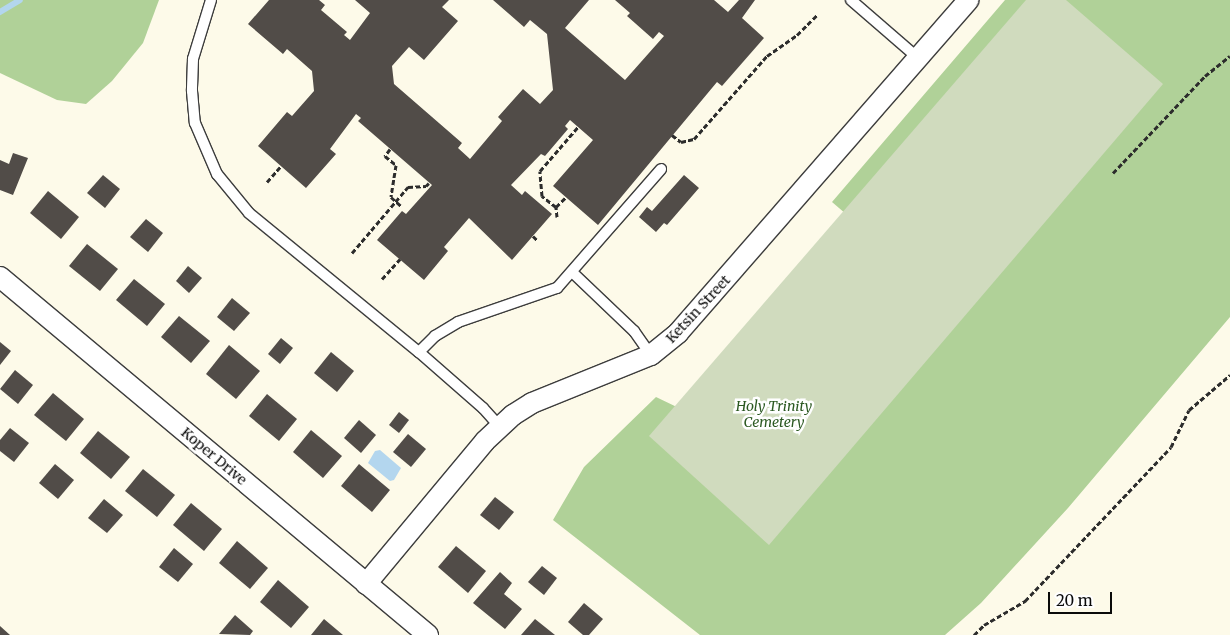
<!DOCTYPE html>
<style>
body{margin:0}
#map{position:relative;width:1230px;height:635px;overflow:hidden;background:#fdfae9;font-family:Merriweather,serif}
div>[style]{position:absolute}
.forest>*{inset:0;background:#b0d198}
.cemetery>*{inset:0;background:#d0dbbe}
.water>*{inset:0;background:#b3d6ee}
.stream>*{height:6px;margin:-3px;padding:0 3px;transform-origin:3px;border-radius:3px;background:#b3d6ee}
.building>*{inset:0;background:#514c48}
.path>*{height:3px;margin-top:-1.5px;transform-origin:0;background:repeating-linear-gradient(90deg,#2c2c2c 0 5px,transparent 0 7.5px)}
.roads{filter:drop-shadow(1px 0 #3d3d3d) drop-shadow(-1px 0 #3d3d3d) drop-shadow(0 1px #3d3d3d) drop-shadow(0 -1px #3d3d3d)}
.lane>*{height:10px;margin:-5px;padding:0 5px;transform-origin:5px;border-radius:5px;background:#fff}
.street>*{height:20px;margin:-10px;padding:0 10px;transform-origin:10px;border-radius:10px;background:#fff}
span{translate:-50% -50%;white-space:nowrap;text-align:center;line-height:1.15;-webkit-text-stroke:5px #fff;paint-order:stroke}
.street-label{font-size:14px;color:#0a0a0a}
.park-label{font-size:14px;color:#2c5922;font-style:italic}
.scale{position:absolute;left:1048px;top:592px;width:64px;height:22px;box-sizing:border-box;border:2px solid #0a0a0a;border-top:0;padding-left:6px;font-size:15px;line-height:18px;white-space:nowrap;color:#0a0a0a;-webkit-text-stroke:4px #fff;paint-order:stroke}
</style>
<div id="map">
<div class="forest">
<div style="clip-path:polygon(0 0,159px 0,143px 43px,112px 81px,86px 104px,57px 100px,0 73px)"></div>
<div style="clip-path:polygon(1005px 0,1230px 0,1230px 317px,1068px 508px,981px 603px,945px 635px,700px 635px,553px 520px,584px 467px,656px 397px,733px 434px,930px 286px,832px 202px)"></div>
</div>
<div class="cemetery">
<div style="clip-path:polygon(1026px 0,1066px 0,1163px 84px,769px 545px,649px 436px)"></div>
</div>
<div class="water">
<div style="clip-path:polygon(380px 450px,401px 468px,394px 480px,390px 481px,368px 463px,375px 451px)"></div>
</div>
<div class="stream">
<div style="left:0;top:12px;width:23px;rotate:-31deg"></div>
</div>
<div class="building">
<div style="clip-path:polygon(269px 0,319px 0,325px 5px,321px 10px,347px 32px,344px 35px,350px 40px,370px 13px,355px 0,449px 0,442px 7px,458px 21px,424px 60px,409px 47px,392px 66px,394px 84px,462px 143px,458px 148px,470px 159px,502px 121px,498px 117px,523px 89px,540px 104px,553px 90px,547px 34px,530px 20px,524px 27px,493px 0,589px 0,565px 28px,625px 80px,664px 36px,659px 32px,653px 39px,627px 16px,630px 13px,615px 0,714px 0,728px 12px,739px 0,755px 0,742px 18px,764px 38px,722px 86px,717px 82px,598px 225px,553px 186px,593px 140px,570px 120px,565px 126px,568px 129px,545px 156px,541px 154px,511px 185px,522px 195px,525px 191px,552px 214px,512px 260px,469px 218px,444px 247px,448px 251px,424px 280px,377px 240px,402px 211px,406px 214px,432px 185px,358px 121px,361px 118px,356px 114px,330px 149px,336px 154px,306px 188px,258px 146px,287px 112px,292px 116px,314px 91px,312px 71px,287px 49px,283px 54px,248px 24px)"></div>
<div style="clip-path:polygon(13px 153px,28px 158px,13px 195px,0 190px,0 160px,9px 164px)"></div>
<div style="clip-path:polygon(103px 175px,120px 189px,105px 208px,87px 193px)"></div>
<div style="clip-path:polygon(684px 175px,699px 188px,667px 225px,664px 223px,656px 232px,639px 217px,647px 207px,652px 211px)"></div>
<div style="clip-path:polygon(48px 191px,79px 217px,61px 239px,30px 213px)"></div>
<div style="clip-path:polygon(146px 219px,163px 233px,148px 252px,130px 237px)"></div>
<div style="clip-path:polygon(87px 244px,118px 269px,100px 291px,69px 266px)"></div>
<div style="clip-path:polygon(188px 266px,202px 278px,189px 293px,176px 281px)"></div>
<div style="clip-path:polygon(134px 279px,165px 304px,147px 326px,116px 300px)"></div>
<div style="clip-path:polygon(232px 298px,250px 313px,234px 331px,217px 317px)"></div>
<div style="clip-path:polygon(179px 316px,210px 341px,191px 363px,161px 337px)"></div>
<div style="clip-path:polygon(281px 338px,293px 348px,280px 364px,268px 354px)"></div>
<div style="clip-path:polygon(0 342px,11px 351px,0 365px)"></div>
<div style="clip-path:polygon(229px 345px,260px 371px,236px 399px,206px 374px)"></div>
<div style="clip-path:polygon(331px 352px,354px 371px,337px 392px,314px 373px)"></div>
<div style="clip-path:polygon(15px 370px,33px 385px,18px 404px,0 389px)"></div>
<div style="clip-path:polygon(53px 393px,84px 419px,66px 441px,34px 415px)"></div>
<div style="clip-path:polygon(267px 394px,297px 419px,279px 441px,249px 416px)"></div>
<div style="clip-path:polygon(399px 412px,409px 420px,399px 433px,389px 425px)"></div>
<div style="clip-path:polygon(359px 420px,376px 435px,361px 453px,344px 438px)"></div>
<div style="clip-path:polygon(10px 428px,29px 443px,14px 462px,0 451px,0 440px)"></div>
<div style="clip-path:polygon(311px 430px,342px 456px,323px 478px,293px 452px)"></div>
<div style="clip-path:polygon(98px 431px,130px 457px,111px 479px,80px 453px)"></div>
<div style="clip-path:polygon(408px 434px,426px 449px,411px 467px,393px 452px)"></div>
<div style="clip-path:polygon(55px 464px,74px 480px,58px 499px,39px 483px)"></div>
<div style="clip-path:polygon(359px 464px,390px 490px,372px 512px,341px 486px)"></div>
<div style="clip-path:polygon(143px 469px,175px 495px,157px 517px,125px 491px)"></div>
<div style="clip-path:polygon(495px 497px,514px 512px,499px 530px,480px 515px)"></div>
<div style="clip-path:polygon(104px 499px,123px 515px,107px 533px,88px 518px)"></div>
<div style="clip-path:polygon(191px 503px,222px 529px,204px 551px,173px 525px)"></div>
<div style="clip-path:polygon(237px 541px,268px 568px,250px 589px,219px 563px)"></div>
<div style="clip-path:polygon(456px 546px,486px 571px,468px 593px,438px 567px)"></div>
<div style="clip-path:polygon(174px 548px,193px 564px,178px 582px,159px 567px)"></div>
<div style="clip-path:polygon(542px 566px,557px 578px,544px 595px,528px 582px)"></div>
<div style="clip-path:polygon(500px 572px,512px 583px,504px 594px,522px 609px,505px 629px,473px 603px)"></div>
<div style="clip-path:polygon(278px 580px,309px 607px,291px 628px,260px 602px)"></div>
<div style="clip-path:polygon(584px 603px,603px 619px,589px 635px,583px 635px,568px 622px)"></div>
<div style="clip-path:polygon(235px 615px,253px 631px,250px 635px,219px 634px)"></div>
<div style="clip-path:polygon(324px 619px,343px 635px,311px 635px)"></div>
<div style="clip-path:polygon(535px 619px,555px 635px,521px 635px)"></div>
<div style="clip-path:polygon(0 626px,10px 635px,0 635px)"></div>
</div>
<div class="path">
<div style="left:672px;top:135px;width:11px;rotate:38deg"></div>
<div style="left:681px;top:142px;width:13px;rotate:-13deg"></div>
<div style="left:694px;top:139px;width:111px;rotate:-48.7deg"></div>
<div style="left:767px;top:56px;width:37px;rotate:-35deg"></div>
<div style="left:797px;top:35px;width:28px;rotate:-45deg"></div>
<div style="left:390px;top:149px;width:9px;rotate:126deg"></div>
<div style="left:385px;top:156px;width:14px;rotate:39deg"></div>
<div style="left:396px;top:165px;width:32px;rotate:99deg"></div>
<div style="left:391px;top:197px;width:13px;rotate:42deg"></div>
<div style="left:1113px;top:173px;width:134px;rotate:-46.5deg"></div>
<div style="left:1205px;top:76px;width:32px;rotate:-39deg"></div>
<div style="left:267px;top:182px;width:21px;rotate:-49deg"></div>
<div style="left:556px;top:207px;width:14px;rotate:-45deg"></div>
<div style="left:557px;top:217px;width:10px;rotate:-96deg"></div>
<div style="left:556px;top:207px;width:18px;rotate:-142deg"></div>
<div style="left:542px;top:196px;width:25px;rotate:-95deg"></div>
<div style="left:540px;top:171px;width:58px;rotate:-49.2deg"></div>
<div style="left:533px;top:236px;width:6px;rotate:45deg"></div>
<div style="left:352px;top:253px;width:87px;rotate:-49.7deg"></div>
<div style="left:408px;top:187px;width:18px;rotate:-3deg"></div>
<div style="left:426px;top:186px;width:4px;rotate:-45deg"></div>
<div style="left:382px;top:279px;width:27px;rotate:-48deg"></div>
<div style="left:974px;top:635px;width:14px;rotate:-45deg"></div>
<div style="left:984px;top:625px;width:48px;rotate:-30.3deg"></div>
<div style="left:1025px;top:601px;width:212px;rotate:-46.5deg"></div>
<div style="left:1171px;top:447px;width:41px;rotate:-64.1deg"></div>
<div style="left:1189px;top:410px;width:54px;rotate:-40.5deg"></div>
</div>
<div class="roads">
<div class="lane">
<div style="left:211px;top:0;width:62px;rotate:107deg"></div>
<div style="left:193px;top:59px;width:32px;rotate:92deg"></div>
<div style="left:192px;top:91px;width:32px;rotate:85deg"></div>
<div style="left:195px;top:123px;width:56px;rotate:66.7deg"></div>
<div style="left:217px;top:174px;width:50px;rotate:50.6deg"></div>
<div style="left:249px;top:213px;width:220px;rotate:39.3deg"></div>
<div style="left:419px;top:352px;width:85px;rotate:41.2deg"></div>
<div style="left:483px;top:408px;width:24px;rotate:48deg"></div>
<div style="left:851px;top:0;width:89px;rotate:40.9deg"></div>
<div style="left:572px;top:272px;width:86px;rotate:43.6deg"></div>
<div style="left:634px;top:331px;width:29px;rotate:55deg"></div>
<div style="left:419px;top:352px;width:23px;rotate:-45deg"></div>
<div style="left:435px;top:336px;width:27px;rotate:-31deg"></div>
<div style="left:458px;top:322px;width:105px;rotate:-19deg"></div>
<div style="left:557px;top:288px;width:158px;rotate:-48.8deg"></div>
</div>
<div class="street">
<div style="left:0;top:277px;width:558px;rotate:39.91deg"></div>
<div style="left:366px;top:584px;width:186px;rotate:-50.2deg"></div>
<div style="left:485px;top:441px;width:38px;rotate:-43deg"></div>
<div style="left:513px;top:415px;width:22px;rotate:-32deg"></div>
<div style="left:532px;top:403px;width:128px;rotate:-22deg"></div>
<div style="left:651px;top:355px;width:35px;rotate:-39deg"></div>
<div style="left:678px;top:333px;width:442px;rotate:-48.9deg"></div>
</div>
</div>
<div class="street-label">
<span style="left:698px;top:309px;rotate:-47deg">Ketsin Street</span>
<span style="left:214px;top:456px;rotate:40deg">Koper Drive</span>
</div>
<div class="park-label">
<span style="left:774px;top:414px">Holy Trinity<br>Cemetery</span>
</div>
<div class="scale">20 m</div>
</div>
